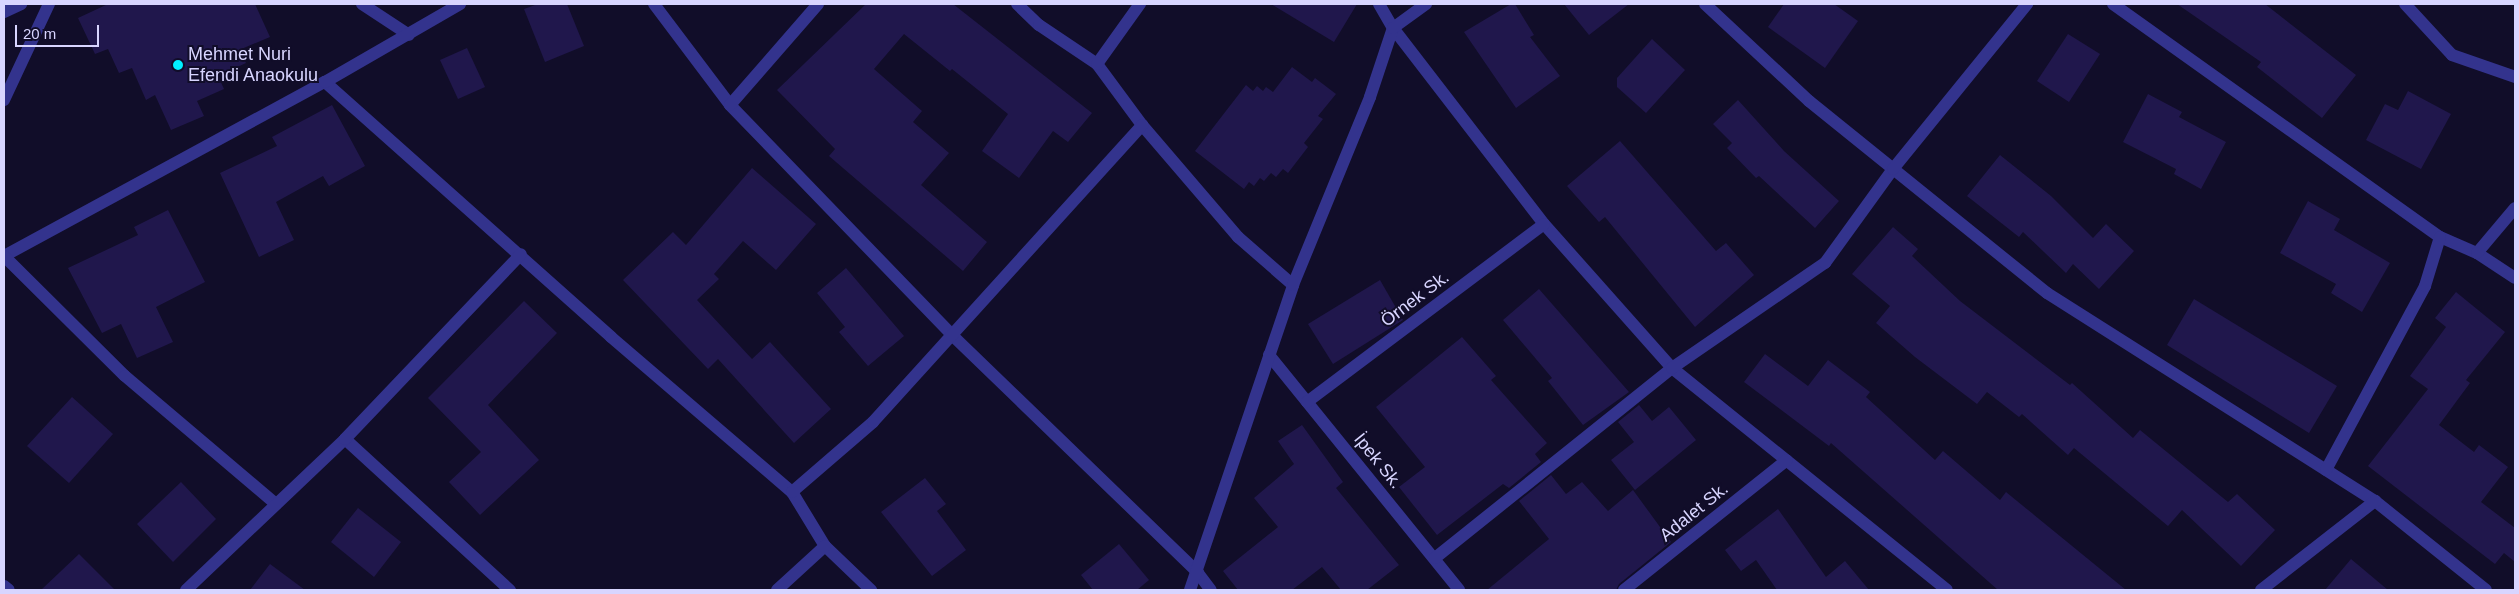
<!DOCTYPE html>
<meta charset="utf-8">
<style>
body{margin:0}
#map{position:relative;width:2519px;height:594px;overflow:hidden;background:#110d29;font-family:Helvetica,sans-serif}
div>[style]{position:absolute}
.building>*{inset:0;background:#20174c}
.minor>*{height:12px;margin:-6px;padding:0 6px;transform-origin:6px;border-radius:6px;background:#33338d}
.dots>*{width:14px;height:14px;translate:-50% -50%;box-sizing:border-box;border:2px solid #110d29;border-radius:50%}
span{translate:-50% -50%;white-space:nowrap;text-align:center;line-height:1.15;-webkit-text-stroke:4px #110d29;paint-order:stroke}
.poi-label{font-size:18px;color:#d8d5ff}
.left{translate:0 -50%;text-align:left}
.street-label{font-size:18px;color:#d8d5ff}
.frame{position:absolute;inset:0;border:5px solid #d8d5ff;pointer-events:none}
.scale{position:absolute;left:15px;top:25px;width:84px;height:22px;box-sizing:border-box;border:2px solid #d8d5ff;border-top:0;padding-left:6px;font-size:15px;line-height:18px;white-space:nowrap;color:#d8d5ff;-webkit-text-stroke:4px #110d29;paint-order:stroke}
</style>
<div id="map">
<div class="building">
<div style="clip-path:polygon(108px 4px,255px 4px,270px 37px,239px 50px,246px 63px,218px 76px,224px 89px,197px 101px,204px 116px,171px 130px,155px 95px,146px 100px,132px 68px,119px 73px,108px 49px,95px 54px,78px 18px)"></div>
<div style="clip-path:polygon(538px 4px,567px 4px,584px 46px,545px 62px,524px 9px)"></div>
<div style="clip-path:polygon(866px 4px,953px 4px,1092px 113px,1068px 142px,1053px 131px,1019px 178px,982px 151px,1008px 114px,952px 69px,950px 71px,904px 34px,874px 69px,922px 111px,913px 122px,949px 153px,921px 185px,987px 242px,963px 271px,829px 156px,835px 149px,777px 90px)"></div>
<div style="clip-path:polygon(1271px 4px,1357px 4px,1334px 42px)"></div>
<div style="clip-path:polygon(1511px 4px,1515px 4px,1534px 35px,1530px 37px,1560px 76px,1516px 108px,1464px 32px)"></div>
<div style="clip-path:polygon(1564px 4px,1629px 4px,1589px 35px)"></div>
<div style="clip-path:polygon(1784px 4px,1834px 4px,1858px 21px,1825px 68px,1768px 27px)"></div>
<div style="clip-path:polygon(2177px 4px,2265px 4px,2356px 75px,2322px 118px,2257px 67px,2261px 62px)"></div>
<div style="clip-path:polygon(2068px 34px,2100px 54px,2069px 102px,2037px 81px)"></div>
<div style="clip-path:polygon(1652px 39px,1685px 70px,1646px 113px,1617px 87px,1617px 78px)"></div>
<div style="clip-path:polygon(467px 48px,485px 87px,458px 99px,440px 60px)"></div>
<div style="clip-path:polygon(1292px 67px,1312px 82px,1315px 78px,1336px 94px,1318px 116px,1323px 119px,1304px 143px,1308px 147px,1288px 173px,1283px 169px,1276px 177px,1271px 173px,1264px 181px,1260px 178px,1254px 186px,1249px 182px,1244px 189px,1195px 151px,1246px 85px,1253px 91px,1257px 86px,1263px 91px,1266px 87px,1273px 92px)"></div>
<div style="clip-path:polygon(2408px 91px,2451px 114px,2421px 169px,2366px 140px,2385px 104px,2398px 110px)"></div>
<div style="clip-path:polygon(2148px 94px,2182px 112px,2179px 117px,2226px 142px,2201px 189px,2174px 174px,2176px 169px,2123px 142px)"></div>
<div style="clip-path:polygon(1738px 100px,1784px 151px,1839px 201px,1815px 228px,1759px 176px,1756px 178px,1727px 148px,1732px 143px,1713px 124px)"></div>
<div style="clip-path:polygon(332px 105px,365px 166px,329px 186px,323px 176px,276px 202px,294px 240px,259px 257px,220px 173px,277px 146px,272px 137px)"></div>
<div style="clip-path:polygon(1620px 141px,1716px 251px,1726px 243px,1754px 275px,1695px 327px,1605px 217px,1599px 222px,1567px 186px)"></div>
<div style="clip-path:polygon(2000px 155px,2051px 196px,2093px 238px,2106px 224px,2134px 251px,2099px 289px,2073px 264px,2066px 273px,2023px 232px,2019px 237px,1967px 196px)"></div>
<div style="clip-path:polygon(752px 168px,816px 224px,776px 270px,743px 241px,714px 274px,719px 279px,697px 300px,752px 359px,770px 342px,831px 409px,794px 443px,718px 359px,708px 369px,623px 280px,673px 232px,686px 245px)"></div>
<div style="clip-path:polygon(2308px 201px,2340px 219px,2334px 230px,2390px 263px,2362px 312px,2331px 293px,2336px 284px,2280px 253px)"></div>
<div style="clip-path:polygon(168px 210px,205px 282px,156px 307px,173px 342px,137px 358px,121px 324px,102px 333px,68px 268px,138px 235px,134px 227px)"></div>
<div style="clip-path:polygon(1893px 227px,1918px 249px,1912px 256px,1960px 301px,2070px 385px,2072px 383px,2133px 438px,2140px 430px,2228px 502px,2237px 494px,2275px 530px,2241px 566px,2182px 510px,2168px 526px,2074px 448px,2068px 455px,2022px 414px,2019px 417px,1987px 392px,1977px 404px,1915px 357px,1876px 323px,1890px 306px,1852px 274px)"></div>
<div style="clip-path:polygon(846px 268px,904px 336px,868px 366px,839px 332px,845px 327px,817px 293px)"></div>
<div style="clip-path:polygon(1380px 280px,1403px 320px,1333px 364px,1308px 324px)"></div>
<div style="clip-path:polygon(1539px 289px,1629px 392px,1583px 425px,1548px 381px,1552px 378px,1503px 320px)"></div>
<div style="clip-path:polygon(2456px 292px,2505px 332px,2466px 380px,2470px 383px,2439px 425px,2474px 452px,2479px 445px,2508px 467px,2481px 502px,2515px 528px,2515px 562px,2504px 553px,2495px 564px,2368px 466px,2428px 389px,2410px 376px,2446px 327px,2435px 318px)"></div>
<div style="clip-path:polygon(2194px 299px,2337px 386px,2309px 433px,2167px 345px)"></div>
<div style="clip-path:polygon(524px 301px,557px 333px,488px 405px,539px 460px,480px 515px,449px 482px,481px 452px,428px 398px)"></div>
<div style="clip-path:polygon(1462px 337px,1496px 376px,1491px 380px,1547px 443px,1535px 454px,1541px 462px,1509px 488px,1503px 484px,1437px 535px,1399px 487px,1425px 467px,1376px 407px)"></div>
<div style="clip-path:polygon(1765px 354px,1808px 386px,1828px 360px,1870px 392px,1866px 397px,1935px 460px,1943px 451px,2000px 500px,2006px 492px,2126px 590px,1998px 590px,1831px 443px,1829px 446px,1744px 382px)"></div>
<div style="clip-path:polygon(72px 397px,113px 434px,69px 483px,27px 446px)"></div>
<div style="clip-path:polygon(1639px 405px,1652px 421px,1669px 407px,1696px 440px,1635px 490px,1611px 460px,1634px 442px,1618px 422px)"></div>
<div style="clip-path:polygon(1302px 425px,1343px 482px,1336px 488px,1399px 565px,1367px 590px,1341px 590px,1322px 567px,1292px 590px,1238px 590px,1223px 571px,1278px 527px,1254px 498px,1294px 464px,1278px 441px)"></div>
<div style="clip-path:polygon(1551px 475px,1566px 494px,1582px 482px,1608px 511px,1633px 490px,1671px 542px,1619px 584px,1616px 590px,1487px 590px,1549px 539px,1519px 501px)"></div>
<div style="clip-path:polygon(925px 478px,946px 504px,937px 511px,966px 550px,932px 576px,881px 512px)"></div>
<div style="clip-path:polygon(181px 482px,216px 519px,173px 562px,137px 524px)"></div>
<div style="clip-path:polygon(358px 508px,401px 542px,374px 577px,331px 542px)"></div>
<div style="clip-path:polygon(1778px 509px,1826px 577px,1845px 561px,1869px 590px,1777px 590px,1756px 560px,1741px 571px,1725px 550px)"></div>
<div style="clip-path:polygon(1119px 544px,1149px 580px,1137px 590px,1093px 590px,1081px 575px)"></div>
<div style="clip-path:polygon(79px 554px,115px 590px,41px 590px)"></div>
<div style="clip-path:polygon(2351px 559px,2388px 590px,2325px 590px)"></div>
<div style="clip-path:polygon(270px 564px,305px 590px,250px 590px)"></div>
</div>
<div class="minor">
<div style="left:362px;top:4px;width:56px;rotate:33.4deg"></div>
<div style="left:654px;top:4px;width:126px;rotate:53deg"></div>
<div style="left:730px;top:105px;width:321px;rotate:46deg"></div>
<div style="left:953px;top:336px;width:341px;rotate:44deg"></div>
<div style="left:1198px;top:573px;width:21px;rotate:53deg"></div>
<div style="left:1017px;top:4px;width:30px;rotate:44deg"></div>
<div style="left:1039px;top:25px;width:70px;rotate:33.9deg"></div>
<div style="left:1097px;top:64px;width:76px;rotate:53.6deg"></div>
<div style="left:1142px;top:125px;width:148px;rotate:49.4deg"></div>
<div style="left:1238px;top:237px;width:73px;rotate:41.1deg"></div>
<div style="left:1379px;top:4px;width:28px;rotate:60deg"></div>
<div style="left:1393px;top:28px;width:247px;rotate:52.4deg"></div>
<div style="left:1544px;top:224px;width:193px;rotate:48.4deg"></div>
<div style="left:1672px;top:368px;width:353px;rotate:38.9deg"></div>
<div style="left:1705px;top:4px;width:142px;rotate:43deg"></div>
<div style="left:1809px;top:101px;width:306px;rotate:38.9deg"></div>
<div style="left:2047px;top:293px;width:388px;rotate:32.4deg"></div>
<div style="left:2375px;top:501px;width:142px;rotate:38.7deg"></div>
<div style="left:2113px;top:4px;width:402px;rotate:35.5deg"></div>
<div style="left:2440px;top:237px;width:40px;rotate:23.4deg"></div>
<div style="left:2477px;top:253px;width:45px;rotate:33.3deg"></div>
<div style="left:2405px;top:4px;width:69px;rotate:47.3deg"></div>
<div style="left:2452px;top:55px;width:67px;rotate:19.2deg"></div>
<div style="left:4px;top:12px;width:19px;rotate:-25deg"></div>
<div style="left:1097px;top:64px;width:74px;rotate:-54.4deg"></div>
<div style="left:325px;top:82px;width:383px;rotate:41.7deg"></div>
<div style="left:611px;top:337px;width:238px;rotate:40.6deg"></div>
<div style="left:792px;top:492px;width:63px;rotate:58.6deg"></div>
<div style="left:825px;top:546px;width:64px;rotate:43.7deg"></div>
<div style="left:4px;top:100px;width:106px;rotate:-64.9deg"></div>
<div style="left:730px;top:105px;width:134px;rotate:-48.9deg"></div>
<div style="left:2477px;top:253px;width:59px;rotate:-49.8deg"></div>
<div style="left:4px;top:256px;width:365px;rotate:-28.5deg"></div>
<div style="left:325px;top:82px;width:156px;rotate:-30deg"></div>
<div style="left:4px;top:256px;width:170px;rotate:44.8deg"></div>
<div style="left:125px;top:376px;width:198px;rotate:40.3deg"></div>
<div style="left:1269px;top:355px;width:302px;rotate:51deg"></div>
<div style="left:1307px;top:402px;width:296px;rotate:-36.9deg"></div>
<div style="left:345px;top:439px;width:224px;rotate:42.5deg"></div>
<div style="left:2326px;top:470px;width:209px;rotate:-61.7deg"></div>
<div style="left:2425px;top:286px;width:51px;rotate:-73deg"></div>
<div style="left:792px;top:492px;width:107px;rotate:-40.8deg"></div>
<div style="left:873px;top:422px;width:401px;rotate:-47.8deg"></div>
<div style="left:1435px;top:558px;width:304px;rotate:-38.7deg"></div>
<div style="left:1672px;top:368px;width:186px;rotate:-34.5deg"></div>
<div style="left:1825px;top:263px;width:116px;rotate:-54.1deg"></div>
<div style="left:1893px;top:169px;width:213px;rotate:-50.9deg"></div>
<div style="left:4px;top:586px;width:6px;rotate:39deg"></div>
<div style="left:186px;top:590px;width:219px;rotate:-43.5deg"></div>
<div style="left:345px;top:439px;width:255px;rotate:-46.4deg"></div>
<div style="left:777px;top:590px;width:65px;rotate:-42.5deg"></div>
<div style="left:1190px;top:590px;width:322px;rotate:-71.3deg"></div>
<div style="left:1293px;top:285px;width:203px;rotate:-67.7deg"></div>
<div style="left:1370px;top:97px;width:73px;rotate:-71.6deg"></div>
<div style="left:1393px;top:28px;width:41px;rotate:-36deg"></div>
<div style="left:1624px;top:590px;width:208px;rotate:-38.6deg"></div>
<div style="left:2261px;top:590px;width:145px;rotate:-38deg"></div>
</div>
<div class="dots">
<div style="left:178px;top:65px;background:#01efff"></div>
</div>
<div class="poi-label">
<span class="left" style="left:188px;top:65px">Mehmet Nuri<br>Efendi Anaokulu</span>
</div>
<div class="street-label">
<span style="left:1415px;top:299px;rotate:-37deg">Örnek Sk.</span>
<span style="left:1378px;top:461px;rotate:51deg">İpek Sk.</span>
<span style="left:1694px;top:512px;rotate:-39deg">Adalet Sk.</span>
</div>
<div class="frame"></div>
<div class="scale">20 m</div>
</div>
